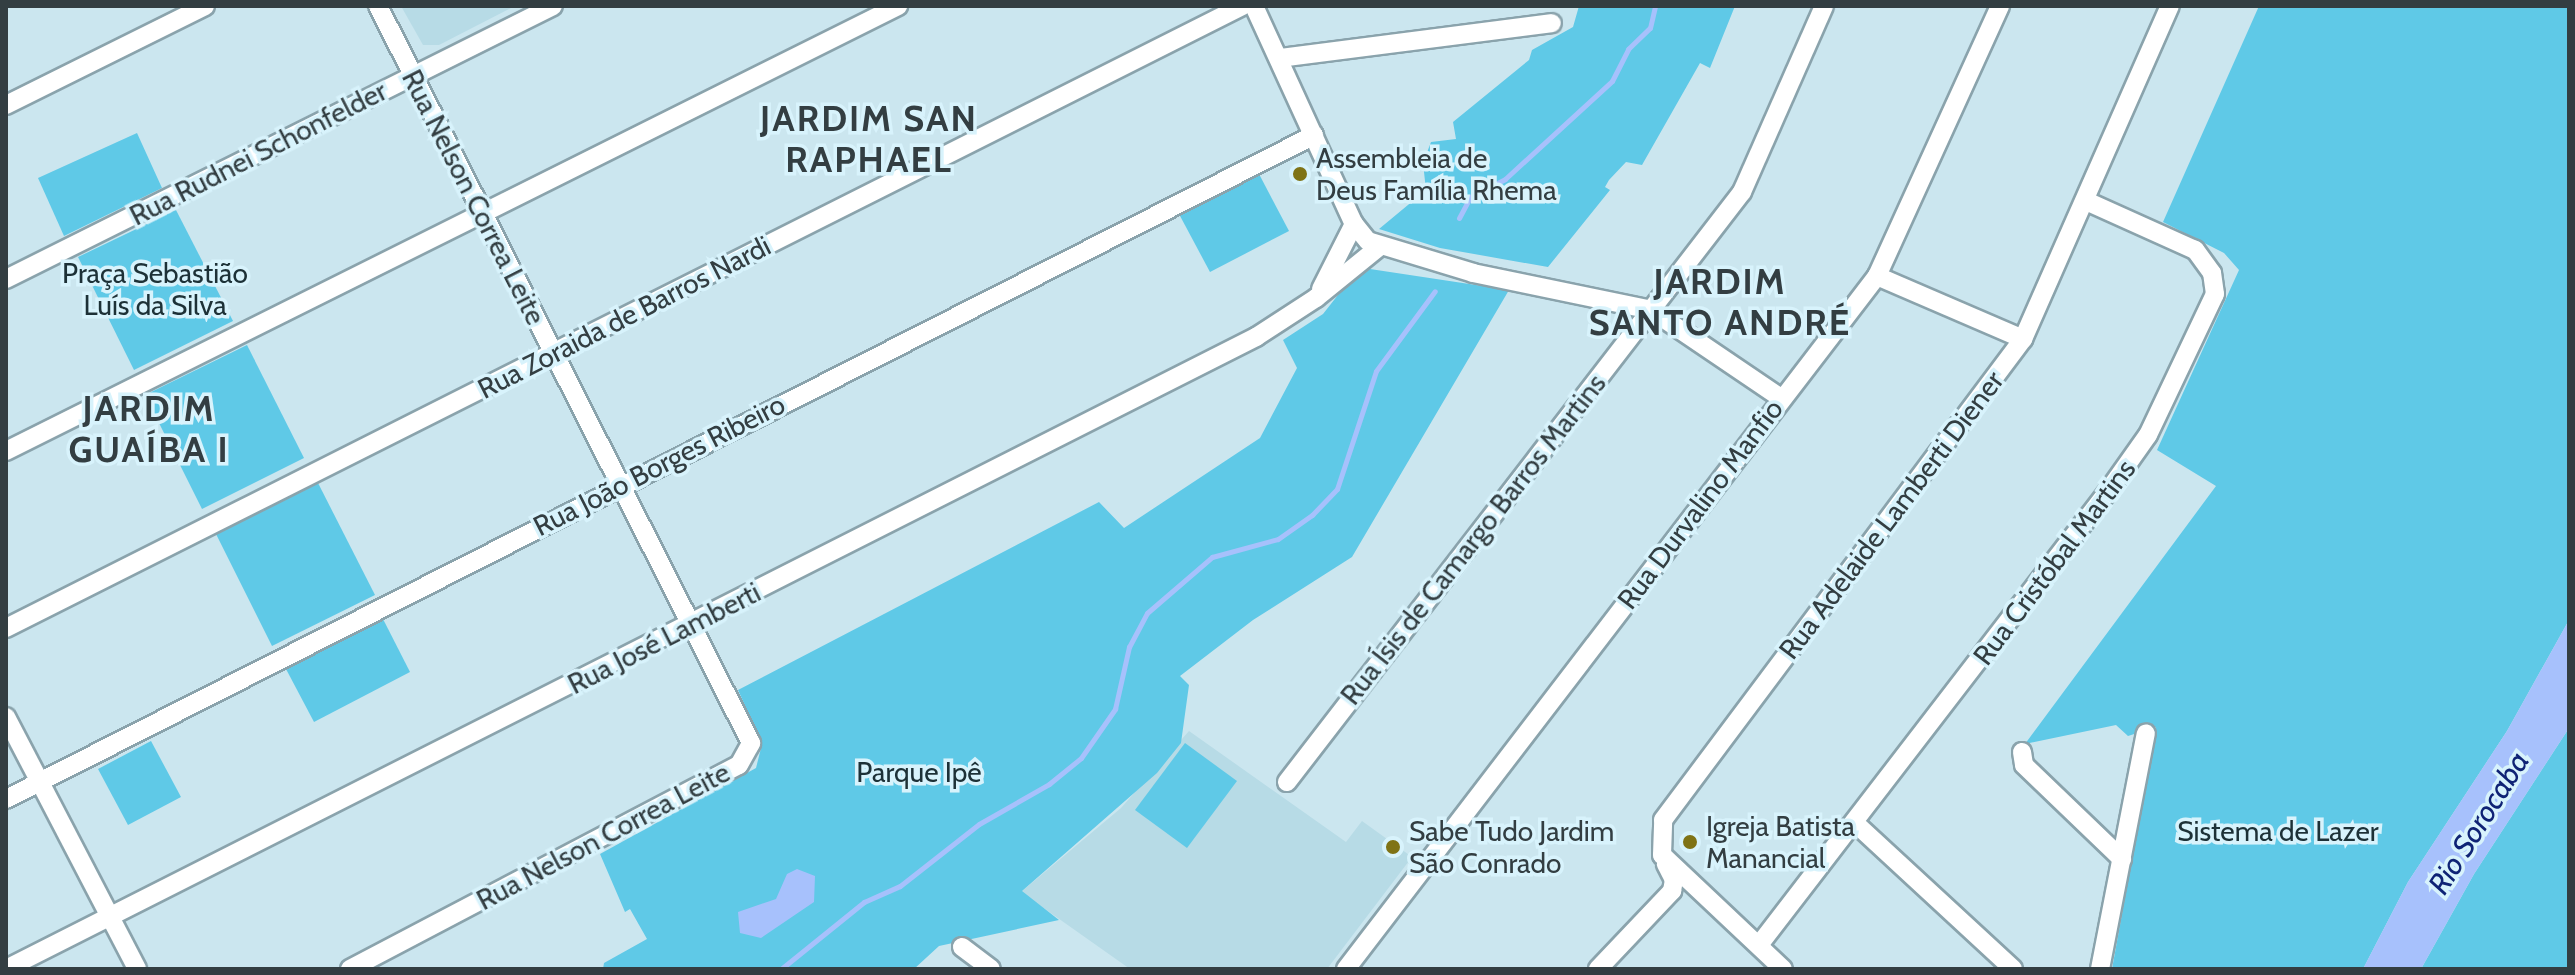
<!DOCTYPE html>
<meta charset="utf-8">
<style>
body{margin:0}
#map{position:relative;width:2575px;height:975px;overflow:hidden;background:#cbe6ef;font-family:Cabin,sans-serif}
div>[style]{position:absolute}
.built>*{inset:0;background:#b7dbe6}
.green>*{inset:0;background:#5fc9e7}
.water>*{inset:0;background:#a7c1fc}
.stream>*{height:5px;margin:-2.5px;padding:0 2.5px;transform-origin:2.5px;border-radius:2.5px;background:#a7c1fc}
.roads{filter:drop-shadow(2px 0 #8aa3ac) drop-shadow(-2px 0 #8aa3ac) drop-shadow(0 2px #8aa3ac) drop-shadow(0 -2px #8aa3ac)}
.minor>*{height:18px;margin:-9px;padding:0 9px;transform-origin:9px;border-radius:9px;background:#fff}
.dots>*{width:22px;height:22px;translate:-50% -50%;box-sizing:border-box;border:4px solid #d8f3fc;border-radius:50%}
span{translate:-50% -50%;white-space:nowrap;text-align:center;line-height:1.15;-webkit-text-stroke:7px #d8f3fc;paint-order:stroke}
.street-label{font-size:28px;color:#333e42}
.poi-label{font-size:28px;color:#333e42}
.left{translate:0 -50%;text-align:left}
.park-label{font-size:28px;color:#1d3137}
.water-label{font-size:30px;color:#0f2375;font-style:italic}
.district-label{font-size:36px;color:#333e42;font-weight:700;letter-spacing:2px}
.frame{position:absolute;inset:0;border:8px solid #333e42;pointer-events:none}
</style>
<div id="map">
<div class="built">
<div style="clip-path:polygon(401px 6px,515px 6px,439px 45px,423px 45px)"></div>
<div style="clip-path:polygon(1189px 731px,1346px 842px,1362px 821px,1412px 857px,1327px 969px,1130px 969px,1021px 892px,1121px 808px)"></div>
</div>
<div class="green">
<div style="clip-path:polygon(1579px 6px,1735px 6px,1710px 68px,1700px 63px,1642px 165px,1626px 162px,1609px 180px,1605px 187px,1610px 190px,1548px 267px,1440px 248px,1379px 229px,1426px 190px,1423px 163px,1431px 142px,1456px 139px,1453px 122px,1529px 60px,1532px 50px,1573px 27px)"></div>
<div style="clip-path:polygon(2259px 6px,2569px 6px,2569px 620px,2507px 731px,2408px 882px,2363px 969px,2112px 969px,2156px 727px,2128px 736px,2116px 725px,2025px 744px,2216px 486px,2157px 450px,2239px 270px,2224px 253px,2163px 222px)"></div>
<div style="clip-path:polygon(137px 133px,162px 188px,64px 236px,38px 178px)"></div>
<div style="clip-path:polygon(1259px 174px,1289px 231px,1210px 272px,1179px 214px)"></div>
<div style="clip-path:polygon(176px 210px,233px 321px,134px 370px,78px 257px)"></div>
<div style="clip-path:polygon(1370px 269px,1509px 290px,1352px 557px,1253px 620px,1180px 676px,1189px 685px,1181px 743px,1157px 773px,1022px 891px,1059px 920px,939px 946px,914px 969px,603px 969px,604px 963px,647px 939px,630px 909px,625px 912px,600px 854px,756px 768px,762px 744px,738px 690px,1099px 502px,1124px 528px,1260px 438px,1297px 368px,1283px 340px,1323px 314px,1349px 281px)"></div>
<div style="clip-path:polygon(247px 345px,304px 458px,202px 509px,145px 395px)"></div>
<div style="clip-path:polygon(317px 481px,375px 595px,272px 646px,215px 532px)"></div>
<div style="clip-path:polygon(383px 619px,410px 672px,314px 722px,286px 669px)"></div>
<div style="clip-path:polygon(2569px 728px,2569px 969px,2421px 969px,2474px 874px)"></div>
<div style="clip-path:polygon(151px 741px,181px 797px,128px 825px,98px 769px)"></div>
<div style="clip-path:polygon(1185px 743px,1237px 781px,1187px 848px,1135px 810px)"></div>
</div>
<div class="water">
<div style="clip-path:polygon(2569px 620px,2569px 728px,2474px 874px,2421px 969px,2363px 969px,2408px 882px,2507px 731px)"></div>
<div style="clip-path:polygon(797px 869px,815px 876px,814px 902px,761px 938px,740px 933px,738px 912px,776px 899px,787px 874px)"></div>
</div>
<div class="stream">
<div style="left:1459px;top:218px;width:24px;rotate:-62deg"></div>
<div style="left:1470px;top:197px;width:39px;rotate:-27deg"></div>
<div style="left:1505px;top:179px;width:145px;rotate:-42.5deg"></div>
<div style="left:1612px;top:81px;width:36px;rotate:-63deg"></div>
<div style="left:1628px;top:49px;width:30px;rotate:-44deg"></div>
<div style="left:1650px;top:28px;width:23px;rotate:-77deg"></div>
<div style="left:781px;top:969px;width:107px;rotate:-38.9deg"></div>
<div style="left:864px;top:902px;width:39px;rotate:-24deg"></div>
<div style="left:900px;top:886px;width:100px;rotate:-38.1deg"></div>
<div style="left:979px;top:824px;width:81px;rotate:-29.7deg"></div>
<div style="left:1049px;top:784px;width:41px;rotate:-39.1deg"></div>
<div style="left:1081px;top:758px;width:60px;rotate:-55.2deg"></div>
<div style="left:1115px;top:709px;width:64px;rotate:-77.3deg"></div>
<div style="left:1129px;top:647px;width:38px;rotate:-62deg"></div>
<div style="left:1147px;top:613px;width:86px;rotate:-40.7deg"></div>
<div style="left:1212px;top:557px;width:68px;rotate:-15.3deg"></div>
<div style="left:1278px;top:539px;width:42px;rotate:-35.2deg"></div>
<div style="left:1312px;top:515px;width:36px;rotate:-46deg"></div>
<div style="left:1337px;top:489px;width:124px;rotate:-71.7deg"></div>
<div style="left:1376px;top:371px;width:99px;rotate:-53.6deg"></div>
</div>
<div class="roads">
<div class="minor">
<div style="left:1254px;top:6px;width:240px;rotate:65.4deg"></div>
<div style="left:1354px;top:224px;width:22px;rotate:51deg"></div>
<div style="left:1368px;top:241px;width:110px;rotate:16.9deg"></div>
<div style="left:1473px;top:273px;width:182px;rotate:11.7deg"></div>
<div style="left:1651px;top:310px;width:157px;rotate:34.1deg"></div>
<div style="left:1280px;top:58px;width:274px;rotate:-7.3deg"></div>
<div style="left:6px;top:105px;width:222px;rotate:-26.4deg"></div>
<div style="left:1877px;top:276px;width:159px;rotate:23.3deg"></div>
<div style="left:6px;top:279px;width:611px;rotate:-26.52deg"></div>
<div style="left:1321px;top:289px;width:73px;rotate:-63.1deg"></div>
<div style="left:6px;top:451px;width:997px;rotate:-26.51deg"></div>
<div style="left:6px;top:628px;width:1384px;rotate:-26.71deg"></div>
<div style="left:6px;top:717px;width:284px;rotate:62.5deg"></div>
<div style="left:2022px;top:752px;width:13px;rotate:81deg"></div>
<div style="left:2024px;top:765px;width:136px;rotate:43.8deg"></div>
<div style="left:1287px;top:782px;width:745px;rotate:-52.36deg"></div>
<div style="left:1742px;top:192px;width:203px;rotate:-66.2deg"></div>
<div style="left:6px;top:799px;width:1467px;rotate:-26.91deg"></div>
<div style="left:1855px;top:823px;width:215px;rotate:42.7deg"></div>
<div style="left:1759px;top:945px;width:574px;rotate:-52.43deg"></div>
<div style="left:2109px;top:490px;width:67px;rotate:-54.7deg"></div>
<div style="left:2148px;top:435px;width:156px;rotate:-64.6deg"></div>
<div style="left:2215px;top:294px;width:21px;rotate:-98deg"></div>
<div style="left:2212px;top:273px;width:29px;rotate:-126deg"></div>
<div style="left:2195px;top:250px;width:120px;rotate:-155.8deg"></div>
<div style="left:962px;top:947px;width:36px;rotate:37deg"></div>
<div style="left:6px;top:969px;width:1401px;rotate:-26.82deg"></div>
<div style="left:1256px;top:337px;width:72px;rotate:-33deg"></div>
<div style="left:1316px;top:298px;width:81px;rotate:-39deg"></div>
<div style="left:350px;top:969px;width:439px;rotate:-27.7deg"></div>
<div style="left:739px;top:765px;width:25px;rotate:-61deg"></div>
<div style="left:751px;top:743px;width:826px;rotate:-116.84deg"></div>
<div style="left:1346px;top:969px;width:873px;rotate:-52.54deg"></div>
<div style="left:1877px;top:276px;width:297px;rotate:-65.5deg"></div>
<div style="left:1598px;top:969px;width:108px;rotate:-46.5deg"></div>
<div style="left:1672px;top:891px;width:11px;rotate:-80deg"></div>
<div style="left:1674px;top:880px;width:18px;rotate:-117deg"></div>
<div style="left:1783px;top:969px;width:166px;rotate:-136.7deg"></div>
<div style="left:1662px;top:855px;width:35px;rotate:-88deg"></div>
<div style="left:1663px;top:820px;width:601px;rotate:-53.19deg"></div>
<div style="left:2023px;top:339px;width:364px;rotate:-66.2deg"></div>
<div style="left:2100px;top:969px;width:240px;rotate:-79deg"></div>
</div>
</div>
<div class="dots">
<div style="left:1300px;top:174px;background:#7f7316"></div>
<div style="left:1690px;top:842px;background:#7f7316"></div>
<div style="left:1393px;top:847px;background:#7f7316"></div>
</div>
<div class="street-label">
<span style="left:258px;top:153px;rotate:-27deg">Rua Rudnei Schonfelder</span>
<span style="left:474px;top:197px;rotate:63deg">Rua Nelson Correa Leite</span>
<span style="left:624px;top:317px;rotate:-27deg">Rua Zoraida de Barros Nardi</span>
<span style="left:659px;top:465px;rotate:-27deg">Rua João Borges Ribeiro</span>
<span style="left:1700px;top:504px;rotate:-53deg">Rua Durvalino Manfio</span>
<span style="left:1891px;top:515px;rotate:-53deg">Rua Adelaide Lamberti Diener</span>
<span style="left:1473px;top:539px;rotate:-52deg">Rua Ísis de Camargo Barros Martins</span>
<span style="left:2054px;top:562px;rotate:-53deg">Rua Cristóbal Martins</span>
<span style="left:664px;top:638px;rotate:-27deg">Rua José Lamberti</span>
<span style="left:603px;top:836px;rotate:-28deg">Rua Nelson Correa Leite</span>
</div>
<div class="poi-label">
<span class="left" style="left:1316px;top:174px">Assembleia de<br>Deus Família Rhema</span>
<span class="left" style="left:1706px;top:842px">Igreja Batista<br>Manancial</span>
<span class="left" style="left:1409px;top:847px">Sabe Tudo Jardim<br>São Conrado</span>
</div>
<div class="park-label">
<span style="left:155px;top:289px">Praça Sebastião<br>Luís da Silva</span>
<span style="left:919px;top:772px">Parque Ipê</span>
<span style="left:2278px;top:831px">Sistema de Lazer</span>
</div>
<div class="water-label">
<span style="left:2479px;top:823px;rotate:-58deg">Rio Sorocaba</span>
</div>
<div class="district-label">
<span style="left:869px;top:139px">JARDIM SAN<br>RAPHAEL</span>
<span style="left:1720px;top:302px">JARDIM<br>SANTO ANDRÉ</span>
<span style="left:149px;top:429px">JARDIM<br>GUAÍBA I</span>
</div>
<div class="frame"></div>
</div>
